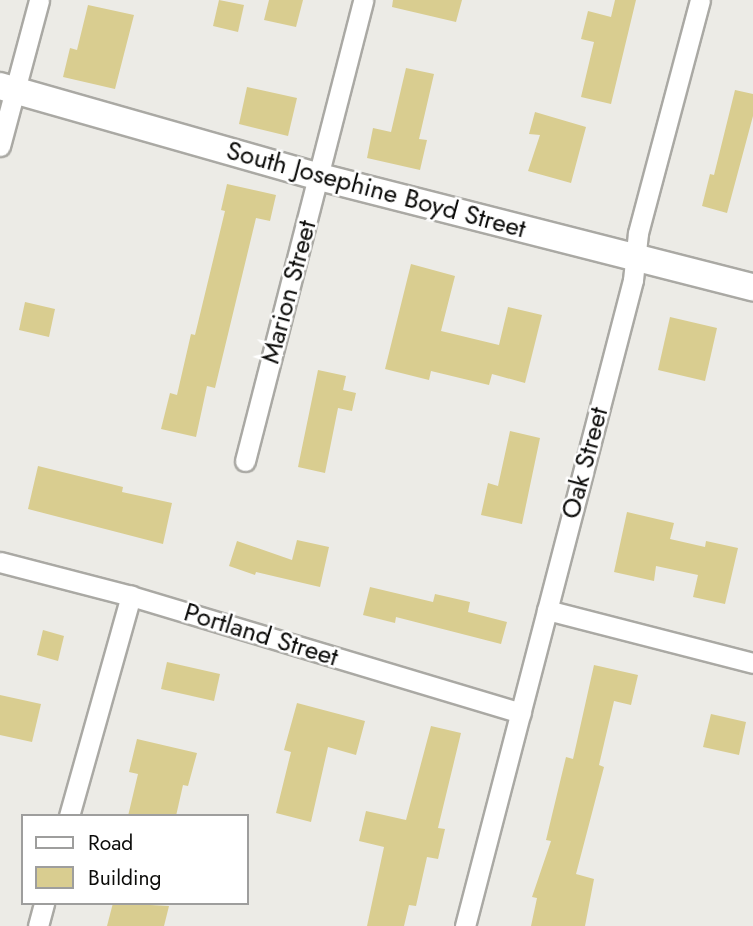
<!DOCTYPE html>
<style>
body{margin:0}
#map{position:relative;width:753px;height:926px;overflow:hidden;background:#ecebe6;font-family:Jost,sans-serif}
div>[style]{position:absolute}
.building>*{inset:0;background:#d9cd90}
.roads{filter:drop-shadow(2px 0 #aaa9a4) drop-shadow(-2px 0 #aaa9a4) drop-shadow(0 2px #aaa9a4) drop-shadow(0 -2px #aaa9a4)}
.minor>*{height:19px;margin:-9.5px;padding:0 9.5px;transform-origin:9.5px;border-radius:9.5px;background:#fff}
.secondary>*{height:26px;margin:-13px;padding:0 13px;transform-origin:13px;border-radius:13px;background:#fff}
span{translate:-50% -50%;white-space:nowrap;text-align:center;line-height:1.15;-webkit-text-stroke:5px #fff;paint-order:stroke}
.street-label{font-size:26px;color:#0c0c0a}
.legend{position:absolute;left:21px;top:814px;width:228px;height:91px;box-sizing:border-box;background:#fff;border:2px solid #9e9e9d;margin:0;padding:9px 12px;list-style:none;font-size:21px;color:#0c0c0a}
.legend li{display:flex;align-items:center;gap:14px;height:35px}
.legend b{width:35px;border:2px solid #9e9e9d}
</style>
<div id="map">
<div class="building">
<div style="clip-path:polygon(219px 0,244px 5px,238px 32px,213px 26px)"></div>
<div style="clip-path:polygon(269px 0,303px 0,296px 27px,264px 20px)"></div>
<div style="clip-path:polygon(393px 0,462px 0,456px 22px,392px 7px)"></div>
<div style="clip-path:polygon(615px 0,636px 0,611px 104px,581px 97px,594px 42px,581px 39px,588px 11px,611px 17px)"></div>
<div style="clip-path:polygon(88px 5px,134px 15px,115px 89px,63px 77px,70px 48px,77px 50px)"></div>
<div style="clip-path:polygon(406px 68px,434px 74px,419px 139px,427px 140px,420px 170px,367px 158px,373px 128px,391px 132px)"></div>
<div style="clip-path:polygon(247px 87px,297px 98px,288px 136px,239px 124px)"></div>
<div style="clip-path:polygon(735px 90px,753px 94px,753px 116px,727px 213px,702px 206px,710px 174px,714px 175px)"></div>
<div style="clip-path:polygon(535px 112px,586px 127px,571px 183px,528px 171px,540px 135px,529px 134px)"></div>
<div style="clip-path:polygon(227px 184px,276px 195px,270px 221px,256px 218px,215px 388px,207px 386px,196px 437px,161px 429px,170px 393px,177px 395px,191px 334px,195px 335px,225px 211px,221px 210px)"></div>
<div style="clip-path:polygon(411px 264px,455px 276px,441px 331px,499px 345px,508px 307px,542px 315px,525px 383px,492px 374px,489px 385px,431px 371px,429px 380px,385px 369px)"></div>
<div style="clip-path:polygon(25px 302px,55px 309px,49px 337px,19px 330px)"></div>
<div style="clip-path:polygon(670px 317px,717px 328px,705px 381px,658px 370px)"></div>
<div style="clip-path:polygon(318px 370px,346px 376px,343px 390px,356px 393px,352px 411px,338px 408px,325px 473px,298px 467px)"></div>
<div style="clip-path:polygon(510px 431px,540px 438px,522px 524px,481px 515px,488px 483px,498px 486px)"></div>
<div style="clip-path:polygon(38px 466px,123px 487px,122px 492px,172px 503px,163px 544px,28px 509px)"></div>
<div style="clip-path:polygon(627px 512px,674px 523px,670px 539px,705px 547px,706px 541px,738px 548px,725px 604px,693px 597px,698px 575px,656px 566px,654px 581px,614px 572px)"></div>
<div style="clip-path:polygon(297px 540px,329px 547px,320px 587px,256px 572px,255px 575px,229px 566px,237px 541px,292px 560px)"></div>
<div style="clip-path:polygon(370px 587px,433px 602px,435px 594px,470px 602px,468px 612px,507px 622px,501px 644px,396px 617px,395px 623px,363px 615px)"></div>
<div style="clip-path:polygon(43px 630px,64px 636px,58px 661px,37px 655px)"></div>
<div style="clip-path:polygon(167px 662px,220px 674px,214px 701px,161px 689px)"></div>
<div style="clip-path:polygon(594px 665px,638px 675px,631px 705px,614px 701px,599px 765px,604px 767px,576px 874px,594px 879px,585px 926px,531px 926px,537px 898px,532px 897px,551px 841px,546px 840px,566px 757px,573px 759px)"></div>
<div style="clip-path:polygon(0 695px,41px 704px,32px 742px,0 735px)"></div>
<div style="clip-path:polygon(297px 703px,365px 721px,356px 755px,328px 747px,311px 822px,276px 813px,291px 752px,284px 750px)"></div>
<div style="clip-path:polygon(711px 714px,746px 722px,739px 755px,703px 747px)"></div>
<div style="clip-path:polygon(431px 726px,461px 733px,438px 828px,445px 829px,438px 859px,427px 857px,416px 906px,409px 905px,404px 926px,367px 926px,384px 847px,359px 841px,366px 811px,406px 820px)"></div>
<div style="clip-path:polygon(137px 739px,197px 753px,188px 786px,183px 785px,176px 816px,128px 816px,138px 774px,129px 772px)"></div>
<div style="clip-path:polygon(113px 903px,169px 906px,164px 926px,107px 926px)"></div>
</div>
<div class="roads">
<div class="minor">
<div style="left:0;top:146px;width:151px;rotate:-75deg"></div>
<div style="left:245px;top:461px;width:476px;rotate:-75.6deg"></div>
<div style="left:0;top:562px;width:135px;rotate:14.5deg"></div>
<div style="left:131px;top:596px;width:407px;rotate:16.7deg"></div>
<div style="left:547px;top:610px;width:213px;rotate:14.4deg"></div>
<div style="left:69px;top:816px;width:229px;rotate:-74.3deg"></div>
<div style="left:38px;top:926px;width:24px;rotate:-75deg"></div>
<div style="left:465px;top:926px;width:667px;rotate:-75.42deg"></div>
<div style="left:633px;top:280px;width:47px;rotate:-83.9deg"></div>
<div style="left:638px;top:233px;width:241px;rotate:-75.1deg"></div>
</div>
<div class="secondary">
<div style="left:0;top:86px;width:333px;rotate:15.9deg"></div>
<div style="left:320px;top:177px;width:447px;rotate:14.3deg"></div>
</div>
</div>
<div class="street-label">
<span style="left:376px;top:190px;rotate:15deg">South Josephine Boyd Street</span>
<span style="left:289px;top:292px;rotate:-75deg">Marion Street</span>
<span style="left:585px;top:463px;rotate:-75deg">Oak Street</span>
<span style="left:261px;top:635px;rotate:17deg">Portland Street</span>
</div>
<ul class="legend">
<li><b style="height:9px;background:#fff"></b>Road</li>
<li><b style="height:19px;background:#d9cd90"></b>Building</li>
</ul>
</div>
